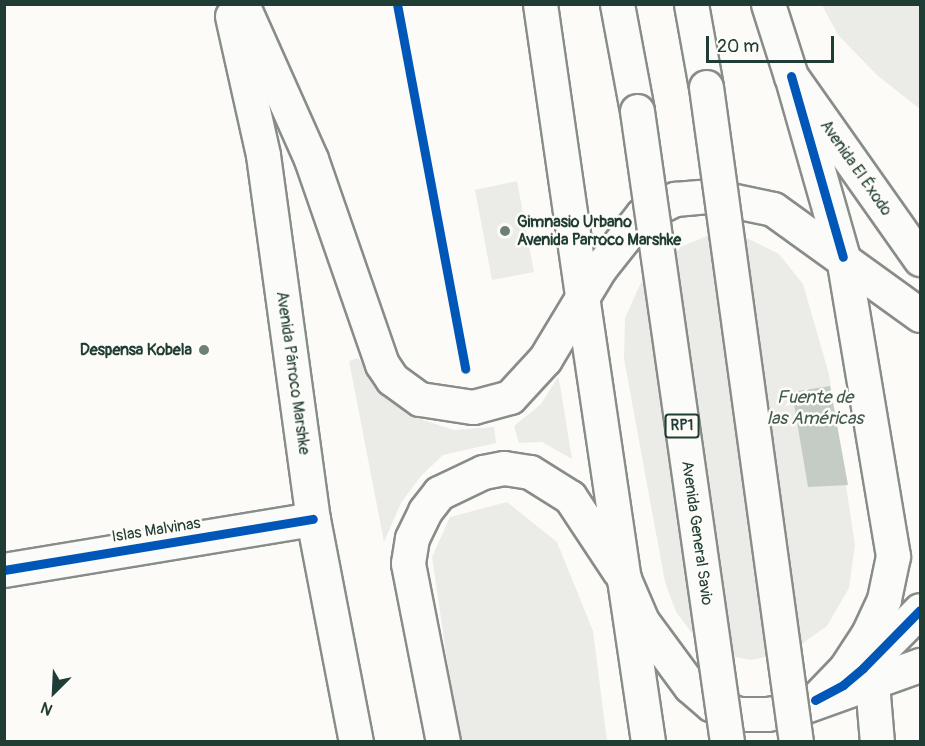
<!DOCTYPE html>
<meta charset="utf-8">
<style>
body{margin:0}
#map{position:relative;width:925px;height:746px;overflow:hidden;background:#fcfbf8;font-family:Pangolin,sans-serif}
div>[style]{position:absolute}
.green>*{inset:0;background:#ebece8}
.water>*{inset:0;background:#c5ccc6}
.roads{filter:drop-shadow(2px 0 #888d8a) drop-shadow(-2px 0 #888d8a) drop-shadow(0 2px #888d8a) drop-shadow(0 -2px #888d8a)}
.minor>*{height:33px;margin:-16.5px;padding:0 16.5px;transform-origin:16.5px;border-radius:16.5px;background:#fbfbf9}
.tertiary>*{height:33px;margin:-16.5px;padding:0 16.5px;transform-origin:16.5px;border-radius:16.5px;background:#fbfbf9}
.secondary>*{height:33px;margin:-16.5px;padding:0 16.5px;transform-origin:16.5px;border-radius:16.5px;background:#fbfbf9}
.motorway>*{height:33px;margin:-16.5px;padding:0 16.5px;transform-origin:16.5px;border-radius:16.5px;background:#fbfbf9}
.bridges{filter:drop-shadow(2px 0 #888d8a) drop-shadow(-2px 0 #888d8a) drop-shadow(0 2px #888d8a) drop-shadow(0 -2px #888d8a)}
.motorway-bridge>*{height:33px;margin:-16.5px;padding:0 16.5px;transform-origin:16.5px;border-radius:16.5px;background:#fbfbf9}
.cycleway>*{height:9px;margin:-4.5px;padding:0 4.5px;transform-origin:4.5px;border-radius:4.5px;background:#0057b8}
.dots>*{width:16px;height:16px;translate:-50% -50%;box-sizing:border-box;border:3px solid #fdfcf7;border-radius:50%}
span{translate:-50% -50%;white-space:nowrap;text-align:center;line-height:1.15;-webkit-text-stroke:5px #fdfcf7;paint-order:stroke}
.shield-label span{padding:2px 4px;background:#fdfcf7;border:2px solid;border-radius:4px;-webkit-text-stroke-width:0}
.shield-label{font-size:15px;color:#1f3d34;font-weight:700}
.street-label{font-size:16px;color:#1f3d34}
.poi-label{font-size:16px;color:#1f3d34;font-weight:700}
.left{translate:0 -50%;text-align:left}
.right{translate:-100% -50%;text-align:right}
.water-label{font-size:18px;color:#435c53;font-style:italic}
.frame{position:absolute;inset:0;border:6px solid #1f3d34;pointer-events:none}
.north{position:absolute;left:24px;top:662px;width:60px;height:60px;-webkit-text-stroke:4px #fdfcf7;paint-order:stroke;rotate:204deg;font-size:16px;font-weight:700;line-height:24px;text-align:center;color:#1f3d34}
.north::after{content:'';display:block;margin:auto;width:21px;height:27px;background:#1f3d34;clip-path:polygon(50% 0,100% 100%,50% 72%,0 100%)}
.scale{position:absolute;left:706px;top:36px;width:128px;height:27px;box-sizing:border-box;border:3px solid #1f3d34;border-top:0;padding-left:8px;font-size:18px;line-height:21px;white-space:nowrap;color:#1f3d34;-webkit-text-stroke:4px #fdfcf7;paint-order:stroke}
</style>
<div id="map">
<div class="green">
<div style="clip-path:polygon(822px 5px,920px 5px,920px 109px,878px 76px,838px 35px)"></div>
<div style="clip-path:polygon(517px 181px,534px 272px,492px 280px,475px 190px)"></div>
<div style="clip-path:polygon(707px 236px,745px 237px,779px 254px,803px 284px,829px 374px,855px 545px,849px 588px,827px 626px,792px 651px,751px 660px,721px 654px,695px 637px,676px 612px,665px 582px,624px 359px,625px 318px,642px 280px,670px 251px)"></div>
<div style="clip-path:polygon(358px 358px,383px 393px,408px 415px,454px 430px,494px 427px,496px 443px,443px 455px,421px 476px,401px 503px,384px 542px,349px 361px)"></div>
<div style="clip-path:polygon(558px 377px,560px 385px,572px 459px,542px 442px,519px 443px,514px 426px,541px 404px)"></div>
<div style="clip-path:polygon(507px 502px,557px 542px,593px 631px,607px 741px,459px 741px,432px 557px,450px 517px)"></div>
</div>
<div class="water">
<div style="clip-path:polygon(830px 386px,848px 485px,808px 487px,792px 392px)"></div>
</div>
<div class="roads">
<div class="minor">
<div style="left:4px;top:570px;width:313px;rotate:-9.4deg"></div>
<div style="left:835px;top:689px;width:35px;rotate:-37deg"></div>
<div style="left:863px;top:668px;width:81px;rotate:-45.5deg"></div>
</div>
<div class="tertiary">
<div style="left:793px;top:82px;width:182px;rotate:74.1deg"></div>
</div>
<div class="secondary">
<div style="left:242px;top:4px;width:170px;rotate:66deg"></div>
<div style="left:311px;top:159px;width:217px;rotate:70.9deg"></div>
<div style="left:382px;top:364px;width:18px;rotate:56deg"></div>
<div style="left:392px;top:379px;width:34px;rotate:36deg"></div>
<div style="left:420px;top:399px;width:54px;rotate:8.6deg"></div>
<div style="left:473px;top:407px;width:38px;rotate:-15deg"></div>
<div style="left:510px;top:397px;width:52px;rotate:-47.4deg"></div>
<div style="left:545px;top:359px;width:106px;rotate:-58.9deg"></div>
<div style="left:600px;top:268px;width:68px;rotate:-51.6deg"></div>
<div style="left:642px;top:215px;width:37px;rotate:-26deg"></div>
<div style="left:675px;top:199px;width:36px;rotate:-5deg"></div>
<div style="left:711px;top:196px;width:63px;rotate:11.8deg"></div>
<div style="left:773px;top:209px;width:181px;rotate:35.8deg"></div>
<div style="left:232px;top:16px;width:142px;rotate:77.4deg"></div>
<div style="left:263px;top:155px;width:367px;rotate:82.2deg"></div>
<div style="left:313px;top:519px;width:227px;rotate:79.1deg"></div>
<div style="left:791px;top:76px;width:224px;rotate:54.8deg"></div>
<div style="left:582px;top:296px;width:286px;rotate:81.6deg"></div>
<div style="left:624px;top:579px;width:46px;rotate:66.8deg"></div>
<div style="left:642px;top:621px;width:81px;rotate:53.6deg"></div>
<div style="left:690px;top:686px;width:28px;rotate:41deg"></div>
<div style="left:711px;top:704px;width:30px;rotate:20deg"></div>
<div style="left:739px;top:714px;width:28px"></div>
<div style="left:767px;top:714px;width:30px;rotate:-9deg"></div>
<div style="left:797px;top:709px;width:131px;rotate:-19.7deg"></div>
<div style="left:816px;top:699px;width:42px;rotate:-46deg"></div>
<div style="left:845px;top:669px;width:42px;rotate:-56.7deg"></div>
<div style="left:868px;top:634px;width:38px;rotate:-65deg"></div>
<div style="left:884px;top:599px;width:44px;rotate:-78.2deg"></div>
<div style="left:893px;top:556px;width:303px;rotate:-99.5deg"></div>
<div style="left:443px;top:742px;width:182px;rotate:-101.1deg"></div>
<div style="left:408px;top:563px;width:25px;rotate:-81deg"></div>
<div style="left:412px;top:538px;width:30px;rotate:-64deg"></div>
<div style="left:425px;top:511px;width:23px;rotate:-52deg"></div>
<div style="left:439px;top:493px;width:49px;rotate:-25.5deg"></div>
<div style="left:483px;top:472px;width:21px;rotate:-11deg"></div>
<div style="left:504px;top:468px;width:26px;rotate:9deg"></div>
<div style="left:530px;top:472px;width:47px;rotate:32deg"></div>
<div style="left:570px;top:497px;width:89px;rotate:56.5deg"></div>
</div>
<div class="motorway">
<div style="left:540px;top:4px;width:295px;rotate:81.8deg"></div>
<div style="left:617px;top:4px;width:109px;rotate:79.4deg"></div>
<div style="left:691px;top:4px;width:84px;rotate:79.8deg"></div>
<div style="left:768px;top:4px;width:76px;rotate:72.3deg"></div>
<div style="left:624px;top:579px;width:165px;rotate:81.6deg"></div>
<div style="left:872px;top:683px;width:59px;rotate:85.2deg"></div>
</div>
</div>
<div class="bridges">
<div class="motorway-bridge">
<div style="left:706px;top:87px;width:661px;rotate:82.18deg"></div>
<div style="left:637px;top:111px;width:637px;rotate:81.88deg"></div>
</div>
</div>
<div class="cycleway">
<div style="left:397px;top:4px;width:371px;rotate:79.4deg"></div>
<div style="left:791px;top:76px;width:188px;rotate:74deg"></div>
<div style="left:4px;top:570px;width:313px;rotate:-9.4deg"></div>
<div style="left:815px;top:700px;width:32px;rotate:-28deg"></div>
<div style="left:843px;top:685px;width:26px;rotate:-40deg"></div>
<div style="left:863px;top:668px;width:81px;rotate:-45.5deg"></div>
</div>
<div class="dots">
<div style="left:505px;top:231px;background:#6c8079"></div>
<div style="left:204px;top:350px;background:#6c8079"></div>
</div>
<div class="shield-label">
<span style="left:682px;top:426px">RP1</span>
</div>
<div class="street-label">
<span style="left:856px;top:168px;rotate:55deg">Avenida El Éxodo</span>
<span style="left:293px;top:373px;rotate:82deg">Avenida Párroco Marshke</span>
<span style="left:156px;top:530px;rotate:-9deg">Islas Malvinas</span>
<span style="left:697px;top:533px;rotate:82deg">Avenida General Savio</span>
</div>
<div class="poi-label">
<span class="left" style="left:517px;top:231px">Gimnasio Urbano<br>Avenida Parroco Marshke</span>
<span class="right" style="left:192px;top:350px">Despensa Kobela</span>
</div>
<div class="water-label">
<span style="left:815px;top:409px">Fuente de<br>las Américas</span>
</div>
<div class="frame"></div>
<div class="north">N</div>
<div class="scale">20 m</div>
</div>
